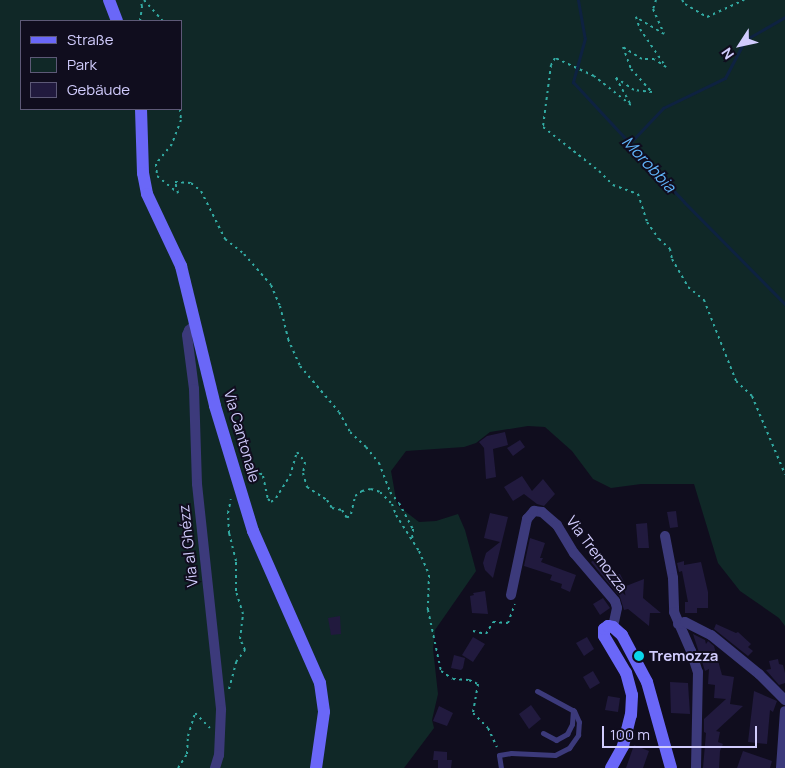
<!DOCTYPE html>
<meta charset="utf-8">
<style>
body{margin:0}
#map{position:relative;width:785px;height:768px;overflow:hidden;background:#100d1e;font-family:Manrope,sans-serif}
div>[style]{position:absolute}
.green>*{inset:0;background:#102827}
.stream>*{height:3px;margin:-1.5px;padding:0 1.5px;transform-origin:1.5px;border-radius:1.5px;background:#0e2241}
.building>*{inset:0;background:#211a3e}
.path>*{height:2px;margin-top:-1px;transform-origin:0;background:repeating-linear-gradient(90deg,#32aaa2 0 2.5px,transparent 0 6.5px)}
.lane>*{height:5px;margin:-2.5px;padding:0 2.5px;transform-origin:2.5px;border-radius:2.5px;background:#3c3a7b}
.street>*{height:10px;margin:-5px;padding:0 5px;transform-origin:5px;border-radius:5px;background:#3c3a7b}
.secondary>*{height:12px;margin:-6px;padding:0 6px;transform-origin:6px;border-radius:6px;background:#6a67f8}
.dots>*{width:14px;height:14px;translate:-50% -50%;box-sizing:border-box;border:2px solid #100d1e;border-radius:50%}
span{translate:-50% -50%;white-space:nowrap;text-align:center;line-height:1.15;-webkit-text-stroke:4px #100d1e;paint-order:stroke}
.street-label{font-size:15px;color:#d1ccfd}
.poi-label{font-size:15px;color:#d1ccfd;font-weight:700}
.left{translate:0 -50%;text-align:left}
.water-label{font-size:16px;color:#5fb3f8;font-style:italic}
.legend{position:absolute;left:20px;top:20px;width:162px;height:90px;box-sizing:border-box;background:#100d1e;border:1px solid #5d5977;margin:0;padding:6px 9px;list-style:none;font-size:15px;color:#d1ccfd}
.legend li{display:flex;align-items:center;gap:10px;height:25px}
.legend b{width:25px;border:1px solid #5d5977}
.north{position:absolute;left:715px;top:20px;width:50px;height:50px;-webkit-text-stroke:4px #100d1e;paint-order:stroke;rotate:235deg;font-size:14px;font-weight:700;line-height:20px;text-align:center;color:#d1ccfd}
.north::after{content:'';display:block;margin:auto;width:18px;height:22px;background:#d1ccfd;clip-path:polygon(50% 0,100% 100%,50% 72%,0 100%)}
.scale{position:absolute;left:602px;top:726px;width:155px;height:22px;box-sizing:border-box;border:2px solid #d1ccfd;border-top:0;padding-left:6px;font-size:15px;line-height:18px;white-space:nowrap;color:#d1ccfd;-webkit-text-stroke:4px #100d1e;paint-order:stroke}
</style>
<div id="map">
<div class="green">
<div style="clip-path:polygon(evenodd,0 0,785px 0,785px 626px,779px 618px,740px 591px,718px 563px,694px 484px,641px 484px,611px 488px,593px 479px,572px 451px,545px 427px,528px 426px,490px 432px,476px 443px,464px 447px,406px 451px,391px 471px,397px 505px,419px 522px,436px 521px,458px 514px,465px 530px,476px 571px,435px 630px,433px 649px,438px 694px,432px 720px,434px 728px,404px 768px,0 768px,0 0,21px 21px,181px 21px,181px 109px,21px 109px,21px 21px)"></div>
</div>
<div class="stream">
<div style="left:578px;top:0;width:39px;rotate:80deg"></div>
<div style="left:585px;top:38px;width:46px;rotate:105.3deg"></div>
<div style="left:573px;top:82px;width:163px;rotate:47.2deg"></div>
<div style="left:684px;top:202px;width:144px;rotate:45.3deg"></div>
<div style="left:629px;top:144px;width:50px;rotate:-46.6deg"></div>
<div style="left:663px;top:108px;width:69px;rotate:-25.8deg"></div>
<div style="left:725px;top:78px;width:43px;rotate:-62.2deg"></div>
<div style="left:745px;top:40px;width:46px;rotate:-29.9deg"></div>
</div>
<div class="building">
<div style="clip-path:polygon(505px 432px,508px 445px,493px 449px,496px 477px,486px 479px,484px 448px,479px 442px,487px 436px)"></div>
<div style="clip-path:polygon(520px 440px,525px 447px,513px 456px,507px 448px)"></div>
<div style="clip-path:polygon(522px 476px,532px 491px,543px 479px,555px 494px,544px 506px,537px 504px,524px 494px,513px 501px,504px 487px)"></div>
<div style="clip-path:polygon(676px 511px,678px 527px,670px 528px,667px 512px)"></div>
<div style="clip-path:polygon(490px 513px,508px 517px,493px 578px,485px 570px,483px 563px,486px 553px,500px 542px,484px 538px)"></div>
<div style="clip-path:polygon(647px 523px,649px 548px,638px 548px,636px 524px)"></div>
<div style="clip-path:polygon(530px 538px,545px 543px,540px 558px,543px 558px,541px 562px,576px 575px,570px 592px,561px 588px,562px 584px,550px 580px,552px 575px,524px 566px)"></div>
<div style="clip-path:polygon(601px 555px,614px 574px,620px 574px,626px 586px,644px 579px,643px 598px,661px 613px,650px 613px,649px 626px,628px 609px,624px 610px,620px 597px,591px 562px)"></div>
<div style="clip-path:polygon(684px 561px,684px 565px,701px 562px,708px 592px,708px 608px,697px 608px,697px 613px,685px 613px,685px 602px,688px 602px,682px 571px,679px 572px,677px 563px)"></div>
<div style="clip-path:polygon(485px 591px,488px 614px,472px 613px,470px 596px,474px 595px,473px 593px)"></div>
<div style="clip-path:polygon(603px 598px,610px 608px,600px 615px,593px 604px)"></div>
<div style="clip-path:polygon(340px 616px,341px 634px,331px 635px,328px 618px)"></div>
<div style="clip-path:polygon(716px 624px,736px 633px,738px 632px,751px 644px,748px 647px,753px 651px,748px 656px,714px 629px)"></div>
<div style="clip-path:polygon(693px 634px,705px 640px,706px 644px,708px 641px,714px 646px,722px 675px,734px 677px,730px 704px,743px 706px,716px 731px,720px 732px,718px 742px,723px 744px,720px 751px,719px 768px,703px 768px,706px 733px,704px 732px,704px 719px,726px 699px,714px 698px,715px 685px,708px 684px,709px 669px,705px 671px)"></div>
<div style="clip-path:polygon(473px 637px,485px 644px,473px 662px,462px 655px)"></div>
<div style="clip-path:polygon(587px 637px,594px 649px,584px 656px,576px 643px)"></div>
<div style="clip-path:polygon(454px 655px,465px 658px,463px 668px,461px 670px,451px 668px)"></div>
<div style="clip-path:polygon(778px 659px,779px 664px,783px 665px,785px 673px,785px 683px,779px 685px,766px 670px,771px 669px,769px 661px)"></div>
<div style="clip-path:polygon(593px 671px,600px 683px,590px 689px,583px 677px)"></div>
<div style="clip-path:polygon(670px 682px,688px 683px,690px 714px,671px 713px)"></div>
<div style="clip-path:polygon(754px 691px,777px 701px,773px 712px,770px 710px,767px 744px,748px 742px)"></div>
<div style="clip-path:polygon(608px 696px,620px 698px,618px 712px,605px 710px)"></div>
<div style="clip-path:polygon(531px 705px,541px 719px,529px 729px,519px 714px)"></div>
<div style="clip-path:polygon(439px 706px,453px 713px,447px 726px,433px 721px)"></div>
<div style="clip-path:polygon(634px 745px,649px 751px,643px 768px,626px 768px)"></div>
<div style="clip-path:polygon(434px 751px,447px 752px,447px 760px,452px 760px,451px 768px,438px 768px,438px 760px,433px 760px)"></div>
<div style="clip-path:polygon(743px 751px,772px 761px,770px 768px,737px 768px)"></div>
</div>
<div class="path">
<div style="left:144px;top:0;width:28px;rotate:48deg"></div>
<div style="left:656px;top:0;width:9px;rotate:108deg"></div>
<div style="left:653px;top:9px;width:27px;rotate:66deg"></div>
<div style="left:664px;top:34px;width:33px;rotate:-149deg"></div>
<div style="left:636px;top:17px;width:13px;rotate:72deg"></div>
<div style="left:640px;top:29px;width:46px;rotate:55.6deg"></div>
<div style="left:666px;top:67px;width:14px;rotate:-146deg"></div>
<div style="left:654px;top:59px;width:12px;rotate:180deg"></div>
<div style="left:642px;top:59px;width:22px;rotate:-148deg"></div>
<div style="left:623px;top:47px;width:23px;rotate:70deg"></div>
<div style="left:631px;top:69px;width:31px;rotate:48deg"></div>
<div style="left:652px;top:92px;width:18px;rotate:-174deg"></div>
<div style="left:634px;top:90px;width:22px;rotate:-146deg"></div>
<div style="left:616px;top:78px;width:31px;rotate:61deg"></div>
<div style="left:631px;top:105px;width:47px;rotate:-141.9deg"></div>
<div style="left:594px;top:76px;width:43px;rotate:-155.2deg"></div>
<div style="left:555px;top:58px;width:8px;rotate:120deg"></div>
<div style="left:551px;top:65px;width:63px;rotate:97.4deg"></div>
<div style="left:543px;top:127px;width:71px;rotate:38.2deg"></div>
<div style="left:599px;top:171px;width:20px;rotate:45deg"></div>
<div style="left:613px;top:185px;width:27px;rotate:20deg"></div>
<div style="left:638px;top:194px;width:29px;rotate:72deg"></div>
<div style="left:647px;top:222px;width:21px;rotate:55deg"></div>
<div style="left:659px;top:239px;width:15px;rotate:42deg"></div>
<div style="left:670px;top:249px;width:10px;rotate:79deg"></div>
<div style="left:672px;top:259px;width:32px;rotate:60deg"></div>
<div style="left:688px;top:287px;width:21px;rotate:39deg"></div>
<div style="left:704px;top:300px;width:87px;rotate:68.4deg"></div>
<div style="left:736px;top:381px;width:22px;rotate:43deg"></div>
<div style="left:752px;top:396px;width:85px;rotate:67.1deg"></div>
<div style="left:682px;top:0;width:5px;rotate:53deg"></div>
<div style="left:685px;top:4px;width:26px;rotate:31deg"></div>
<div style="left:707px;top:17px;width:41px;rotate:-24.7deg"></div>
<div style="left:140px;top:21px;width:15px;rotate:-82deg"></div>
<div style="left:142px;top:6px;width:6px;rotate:-108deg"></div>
<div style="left:180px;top:109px;width:11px;rotate:85deg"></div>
<div style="left:181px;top:120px;width:26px;rotate:111deg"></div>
<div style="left:172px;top:144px;width:26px;rotate:129deg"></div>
<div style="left:156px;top:164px;width:12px;rotate:85deg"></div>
<div style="left:157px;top:176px;width:27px;rotate:39deg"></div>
<div style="left:178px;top:193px;width:11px;rotate:-105deg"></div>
<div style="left:175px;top:182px;width:16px;rotate:4deg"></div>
<div style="left:191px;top:183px;width:13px;rotate:39deg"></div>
<div style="left:201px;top:191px;width:54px;rotate:63.4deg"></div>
<div style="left:225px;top:239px;width:24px;rotate:38deg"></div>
<div style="left:244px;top:254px;width:41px;rotate:48.9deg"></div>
<div style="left:271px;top:285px;width:23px;rotate:67deg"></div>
<div style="left:280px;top:306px;width:34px;rotate:76deg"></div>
<div style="left:288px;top:339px;width:30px;rotate:66deg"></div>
<div style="left:300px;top:366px;width:60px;rotate:49.7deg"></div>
<div style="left:339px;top:412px;width:23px;rotate:61deg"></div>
<div style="left:350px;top:432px;width:22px;rotate:43deg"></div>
<div style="left:366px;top:447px;width:21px;rotate:51deg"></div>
<div style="left:379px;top:463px;width:31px;rotate:69deg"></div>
<div style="left:390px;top:492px;width:14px;rotate:51deg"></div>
<div style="left:399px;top:503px;width:30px;rotate:62deg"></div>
<div style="left:413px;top:529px;width:11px;rotate:95deg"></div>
<div style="left:248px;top:481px;width:14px;rotate:-34deg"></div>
<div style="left:260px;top:473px;width:4px;rotate:45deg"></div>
<div style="left:263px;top:476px;width:24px;rotate:78deg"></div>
<div style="left:268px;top:499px;width:4px;rotate:45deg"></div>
<div style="left:271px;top:502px;width:6px;rotate:-39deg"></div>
<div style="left:276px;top:498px;width:26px;rotate:-58deg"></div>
<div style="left:290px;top:476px;width:25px;rotate:-74deg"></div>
<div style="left:297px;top:452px;width:13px;rotate:51deg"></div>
<div style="left:305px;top:462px;width:11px;rotate:100deg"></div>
<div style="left:303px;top:473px;width:15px;rotate:74deg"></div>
<div style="left:307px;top:487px;width:24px;rotate:33deg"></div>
<div style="left:327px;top:500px;width:9px;rotate:58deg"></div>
<div style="left:332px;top:508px;width:10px;rotate:11deg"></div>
<div style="left:342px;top:510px;width:9px;rotate:58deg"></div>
<div style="left:347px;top:518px;width:6px;rotate:-45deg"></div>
<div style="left:351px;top:514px;width:18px;rotate:-77deg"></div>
<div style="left:355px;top:496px;width:9px;rotate:-36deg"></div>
<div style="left:362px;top:491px;width:9px;rotate:-13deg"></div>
<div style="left:371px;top:489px;width:9px;rotate:18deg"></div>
<div style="left:380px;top:492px;width:17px;rotate:45deg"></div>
<div style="left:392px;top:504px;width:12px;rotate:70deg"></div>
<div style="left:396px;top:515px;width:43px;rotate:57.4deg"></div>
<div style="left:419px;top:551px;width:26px;rotate:67deg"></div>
<div style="left:429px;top:575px;width:35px;rotate:92deg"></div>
<div style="left:428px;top:610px;width:62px;rotate:78deg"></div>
<div style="left:441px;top:671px;width:14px;rotate:34deg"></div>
<div style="left:453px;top:679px;width:16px;rotate:4deg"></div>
<div style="left:469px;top:680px;width:10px;rotate:24deg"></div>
<div style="left:478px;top:684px;width:29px;rotate:100deg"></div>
<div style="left:473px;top:713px;width:21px;rotate:45deg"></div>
<div style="left:488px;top:728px;width:21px;rotate:65deg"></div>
<div style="left:473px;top:631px;width:13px;rotate:13deg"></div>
<div style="left:486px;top:634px;width:14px;rotate:-60deg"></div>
<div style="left:493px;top:622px;width:15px;rotate:4deg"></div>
<div style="left:508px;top:623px;width:20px;rotate:-70deg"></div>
<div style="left:229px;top:689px;width:28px;rotate:-75deg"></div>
<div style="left:236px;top:662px;width:15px;rotate:-53deg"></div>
<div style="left:245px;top:650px;width:12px;rotate:-114deg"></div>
<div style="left:240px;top:639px;width:25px;rotate:-83deg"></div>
<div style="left:243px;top:614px;width:24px;rotate:-107deg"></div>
<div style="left:236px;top:591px;width:30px;rotate:-90deg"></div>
<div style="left:236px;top:561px;width:29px;rotate:-104deg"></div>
<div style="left:229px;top:533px;width:20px;rotate:-93deg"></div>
<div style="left:228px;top:513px;width:14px;rotate:-78deg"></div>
<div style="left:178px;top:768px;width:17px;rotate:-57deg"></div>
<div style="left:187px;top:754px;width:18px;rotate:-87deg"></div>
<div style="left:188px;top:736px;width:24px;rotate:-73deg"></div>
<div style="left:195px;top:713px;width:21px;rotate:45deg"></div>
</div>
<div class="lane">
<div style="left:543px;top:733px;width:15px;rotate:28deg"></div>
<div style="left:556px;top:740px;width:13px;rotate:-29deg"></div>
<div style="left:567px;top:734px;width:11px;rotate:-63deg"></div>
<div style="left:572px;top:724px;width:14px;rotate:-86deg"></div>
<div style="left:501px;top:768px;width:13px;rotate:-99deg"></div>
<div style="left:499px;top:755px;width:12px;rotate:-9deg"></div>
<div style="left:511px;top:753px;width:44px;rotate:2.6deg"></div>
<div style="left:555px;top:755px;width:16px;rotate:-27deg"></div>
<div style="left:569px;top:748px;width:16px;rotate:-55deg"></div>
<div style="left:578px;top:735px;width:13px;rotate:-86deg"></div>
<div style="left:579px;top:722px;width:12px;rotate:-114deg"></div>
<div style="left:574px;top:711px;width:42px;rotate:-151.6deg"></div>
</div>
<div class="street">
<div style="left:196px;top:324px;width:9px;rotate:139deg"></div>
<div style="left:189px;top:330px;width:5px;rotate:112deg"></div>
<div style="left:187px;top:335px;width:54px;rotate:82.6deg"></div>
<div style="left:194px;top:389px;width:95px;rotate:88.2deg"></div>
<div style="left:197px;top:484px;width:227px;rotate:83.9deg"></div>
<div style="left:221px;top:710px;width:45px;rotate:92.5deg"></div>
<div style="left:219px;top:755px;width:14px;rotate:107deg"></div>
<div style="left:665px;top:536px;width:43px;rotate:79.2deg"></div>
<div style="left:673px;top:578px;width:34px;rotate:88deg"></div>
<div style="left:674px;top:612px;width:43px;rotate:66.4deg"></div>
<div style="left:691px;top:651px;width:22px;rotate:72deg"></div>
<div style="left:698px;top:672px;width:96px;rotate:91.2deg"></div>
<div style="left:511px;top:595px;width:78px;rotate:-78.1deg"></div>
<div style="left:527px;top:519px;width:11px;rotate:-49deg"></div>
<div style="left:534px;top:511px;width:8px;rotate:7deg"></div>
<div style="left:542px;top:512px;width:20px;rotate:41deg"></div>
<div style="left:557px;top:525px;width:33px;rotate:59deg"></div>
<div style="left:574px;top:553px;width:63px;rotate:49.5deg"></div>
<div style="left:615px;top:601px;width:7px;rotate:74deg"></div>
<div style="left:617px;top:608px;width:19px;rotate:102deg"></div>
<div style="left:678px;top:624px;width:7px;rotate:-16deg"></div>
<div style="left:685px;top:622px;width:29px;rotate:27deg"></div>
<div style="left:711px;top:635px;width:62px;rotate:39.1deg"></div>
<div style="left:759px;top:674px;width:37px;rotate:45deg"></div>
<div style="left:781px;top:768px;width:57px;rotate:-86deg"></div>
</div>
<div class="secondary">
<div style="left:109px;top:0;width:22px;rotate:69deg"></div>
<div style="left:141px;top:109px;width:64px;rotate:88.2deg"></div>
<div style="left:143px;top:173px;width:21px;rotate:79deg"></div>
<div style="left:147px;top:194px;width:80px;rotate:64.7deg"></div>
<div style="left:181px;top:266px;width:144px;rotate:76.3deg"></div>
<div style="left:215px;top:406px;width:131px;rotate:73.1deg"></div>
<div style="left:253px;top:531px;width:166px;rotate:66.2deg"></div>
<div style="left:320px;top:683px;width:29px;rotate:82deg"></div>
<div style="left:324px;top:712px;width:57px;rotate:98.1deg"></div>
<div style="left:611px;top:768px;width:25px;rotate:-61deg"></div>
<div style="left:623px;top:746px;width:32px;rotate:-76deg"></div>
<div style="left:631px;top:715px;width:20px;rotate:-87deg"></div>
<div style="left:632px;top:695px;width:23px;rotate:-105deg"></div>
<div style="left:626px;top:673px;width:43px;rotate:-120.7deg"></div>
<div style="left:604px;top:636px;width:7px;rotate:-90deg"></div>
<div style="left:604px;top:629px;width:5px;rotate:-37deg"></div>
<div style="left:608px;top:626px;width:5px;rotate:11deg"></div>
<div style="left:613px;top:627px;width:12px;rotate:42deg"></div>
<div style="left:622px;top:635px;width:53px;rotate:62deg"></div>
<div style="left:647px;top:682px;width:89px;rotate:74.4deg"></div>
</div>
<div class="dots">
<div style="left:639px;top:656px;background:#0ad6eb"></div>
</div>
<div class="street-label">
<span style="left:242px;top:436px;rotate:74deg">Via Cantonale</span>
<span style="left:188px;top:546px;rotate:-96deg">Via al Ghézz</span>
<span style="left:597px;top:554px;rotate:53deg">Via Tremozza</span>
</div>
<div class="poi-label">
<span class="left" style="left:649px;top:656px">Tremozza</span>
</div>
<div class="water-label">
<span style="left:649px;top:164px;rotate:47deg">Morobbia</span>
</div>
<ul class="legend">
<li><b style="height:6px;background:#6a67f8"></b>Straße</li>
<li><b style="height:14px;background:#102827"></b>Park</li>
<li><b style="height:14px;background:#211a3e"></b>Gebäude</li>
</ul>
<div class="north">N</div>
<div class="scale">100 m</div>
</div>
